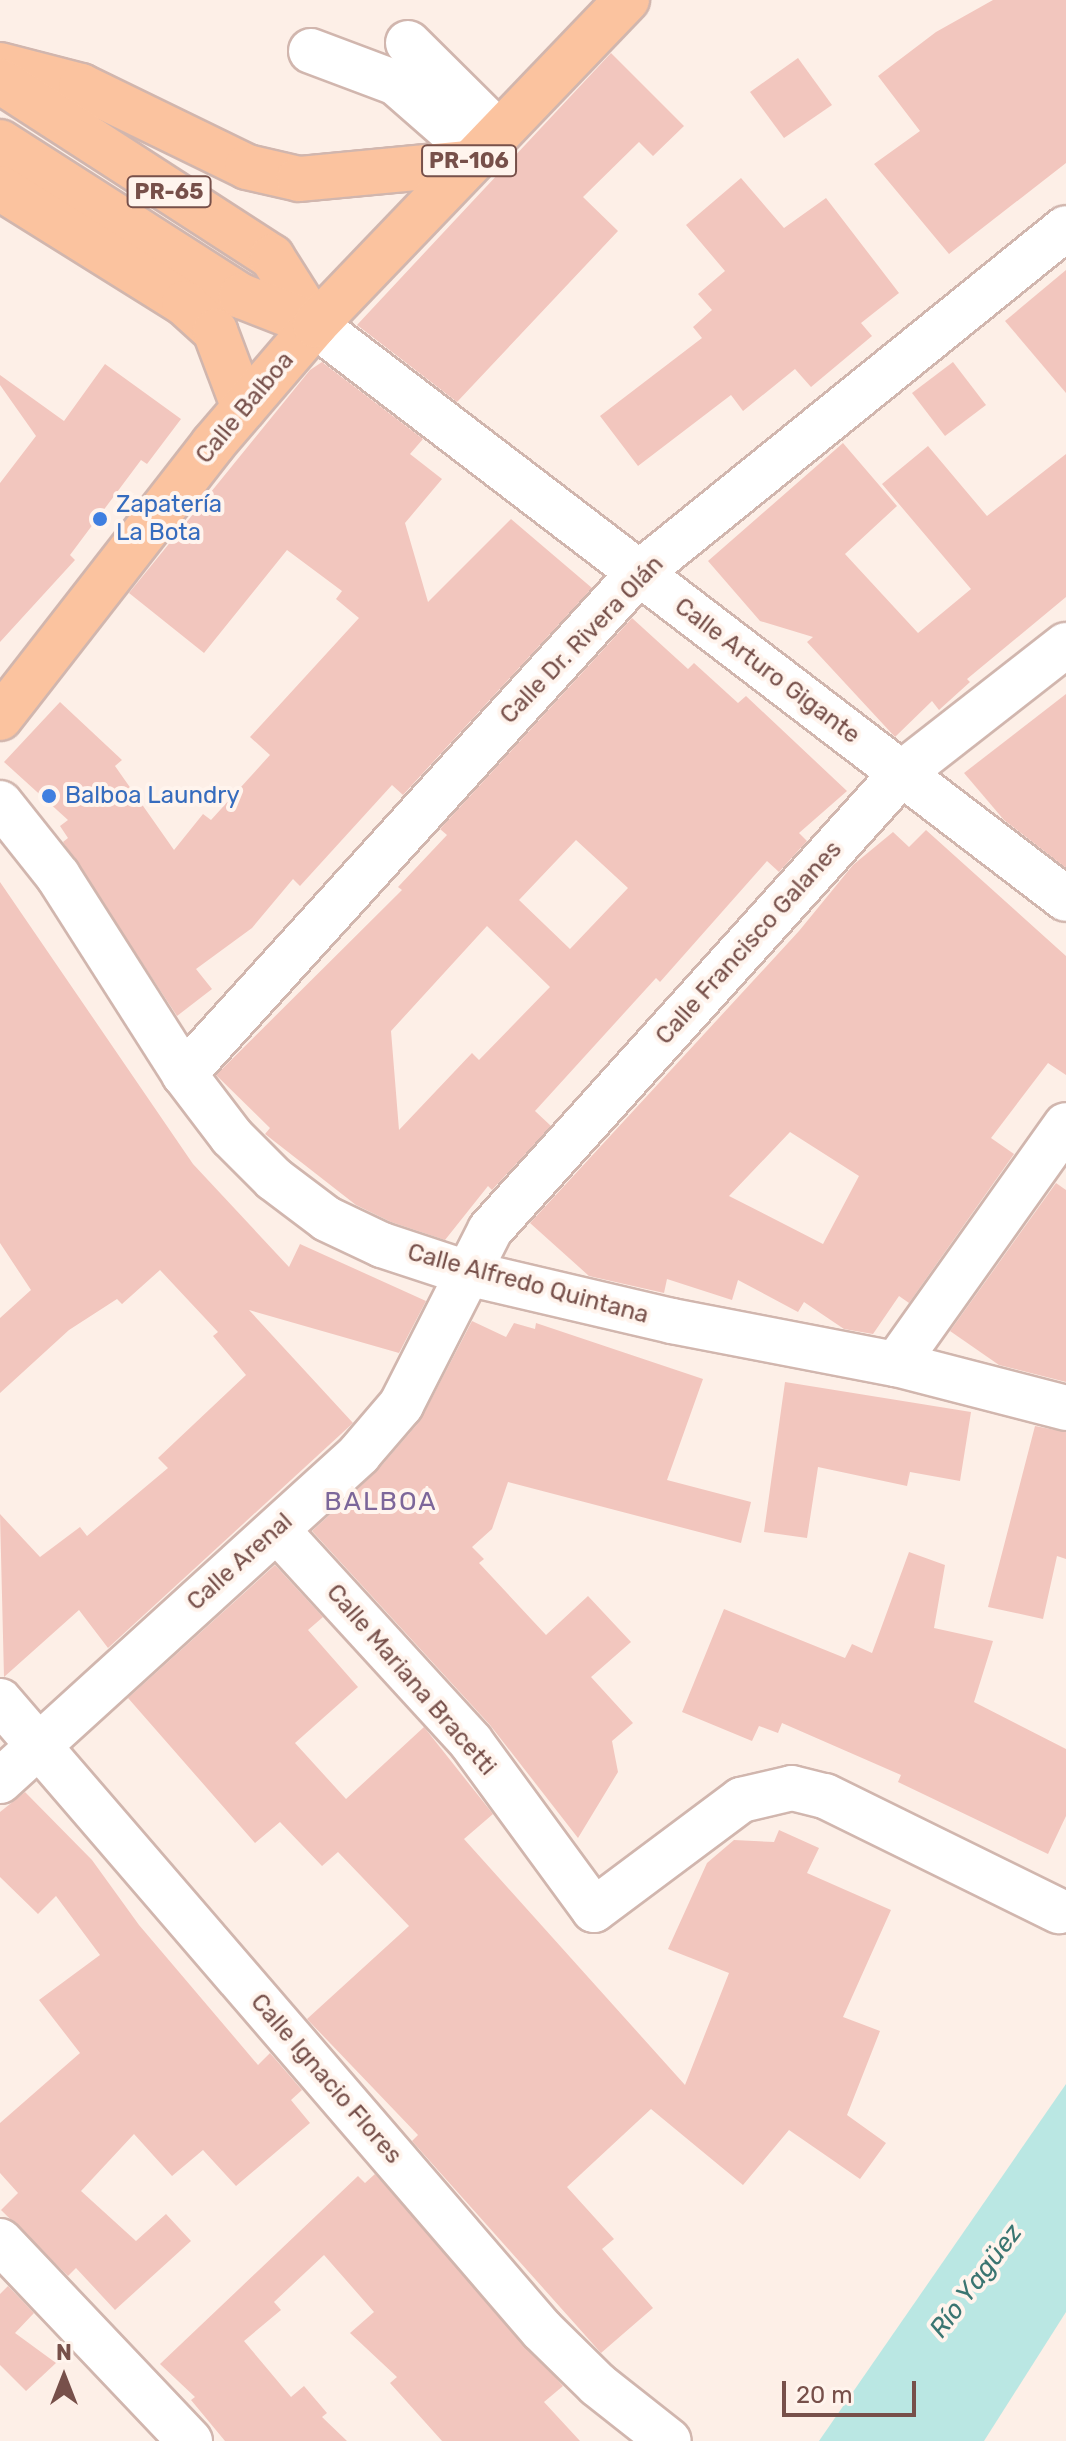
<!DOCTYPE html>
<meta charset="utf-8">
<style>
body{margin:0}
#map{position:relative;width:1066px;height:2441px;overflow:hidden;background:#fdefe7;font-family:Rubik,sans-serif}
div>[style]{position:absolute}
.water>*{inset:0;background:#bae7e3}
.building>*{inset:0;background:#f2c6be}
.roads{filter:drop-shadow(2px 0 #d1b6ae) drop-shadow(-2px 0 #d1b6ae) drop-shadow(0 2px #d1b6ae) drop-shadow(0 -2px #d1b6ae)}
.minor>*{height:44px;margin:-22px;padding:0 22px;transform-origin:22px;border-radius:22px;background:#fff}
.major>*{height:44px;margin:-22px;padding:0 22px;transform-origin:22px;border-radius:22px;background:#fbc39f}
.dots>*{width:22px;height:22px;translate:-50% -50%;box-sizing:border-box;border:4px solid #fff4ed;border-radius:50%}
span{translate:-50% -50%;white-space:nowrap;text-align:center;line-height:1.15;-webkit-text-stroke:8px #fff4ed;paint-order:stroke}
.shield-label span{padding:2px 6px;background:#fff4ed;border:2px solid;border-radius:6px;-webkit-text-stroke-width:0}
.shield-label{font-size:22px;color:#77504a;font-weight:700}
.street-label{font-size:24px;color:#77504a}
.shop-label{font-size:24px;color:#366cbe}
.left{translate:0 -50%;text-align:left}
.neighbourhood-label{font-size:26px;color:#7c669a;letter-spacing:2px}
.water-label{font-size:26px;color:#3a7571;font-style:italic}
.north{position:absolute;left:24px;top:2337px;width:80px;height:80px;-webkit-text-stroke:6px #fff4ed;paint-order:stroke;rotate:0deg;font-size:22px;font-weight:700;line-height:32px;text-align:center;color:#77504a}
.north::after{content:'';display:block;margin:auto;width:28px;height:36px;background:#77504a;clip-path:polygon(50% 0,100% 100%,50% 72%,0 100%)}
.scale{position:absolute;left:782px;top:2381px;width:134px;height:36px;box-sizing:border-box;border:4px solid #77504a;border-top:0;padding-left:10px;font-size:24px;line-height:28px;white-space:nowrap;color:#77504a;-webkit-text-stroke:6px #fff4ed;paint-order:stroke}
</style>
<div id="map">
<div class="water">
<div style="clip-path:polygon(1066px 2084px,1066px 2312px,984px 2441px,819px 2441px)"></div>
</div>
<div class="building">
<div style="clip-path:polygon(993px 0,1066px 0,1066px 163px,949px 254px,874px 164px,920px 131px,878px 76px,936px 32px)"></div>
<div style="clip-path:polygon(611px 53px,684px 126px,653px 156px,639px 142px,583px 197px,618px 231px,457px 402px,357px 325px)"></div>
<div style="clip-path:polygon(798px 58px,832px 105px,784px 138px,750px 92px)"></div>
<div style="clip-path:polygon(741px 178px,784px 228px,826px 198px,899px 293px,861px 323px,872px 336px,811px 387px,795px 369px,743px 411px,731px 395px,638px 466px,600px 416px,702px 338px,693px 327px,712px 310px,698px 294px,725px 271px,686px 225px)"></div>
<div style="clip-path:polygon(1066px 270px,1066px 393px,1005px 321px)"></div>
<div style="clip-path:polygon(322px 362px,423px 439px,410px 454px,442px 479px,405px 523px,428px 602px,511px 519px,592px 588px,403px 795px,392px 785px,300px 886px,293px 879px,252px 928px,196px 969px,212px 989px,177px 1016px,63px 842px,68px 838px,60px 826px,68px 820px,4px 762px,60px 702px,122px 760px,115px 766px,174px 850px,203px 814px,211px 820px,270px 755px,250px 737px,359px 618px,336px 599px,342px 591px,287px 550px,204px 653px,129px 593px,310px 370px)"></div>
<div style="clip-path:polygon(953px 362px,986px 405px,945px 436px,912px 393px)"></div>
<div style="clip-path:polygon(105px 364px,181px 419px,147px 464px,141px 460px,70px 555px,75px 560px,0 642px,0 483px,36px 436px,0 385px,0 375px,64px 421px)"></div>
<div style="clip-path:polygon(843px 443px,897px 506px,845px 554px,918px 633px,971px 589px,882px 484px,928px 446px,987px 516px,1066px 454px,1066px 597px,967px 679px,970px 682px,939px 710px,932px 701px,895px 737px,807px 642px,813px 637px,760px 621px,708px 561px)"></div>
<div style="clip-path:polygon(evenodd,632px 618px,688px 669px,694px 663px,738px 703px,746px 696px,847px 791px,799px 833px,807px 841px,779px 872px,767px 861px,660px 982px,656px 978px,535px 1111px,551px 1126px,492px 1190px,488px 1186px,445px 1240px,391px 1222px,356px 1205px,265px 1134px,270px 1128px,216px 1075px,402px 890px,398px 887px,447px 835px,440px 829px,632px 618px,576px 840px,628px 888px,570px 949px,519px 900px,576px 840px,632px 618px,487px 926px,550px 987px,479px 1060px,472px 1053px,399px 1130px,391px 1031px,487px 926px)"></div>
<div style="clip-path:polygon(1066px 694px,1066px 868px,1004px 820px,964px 773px)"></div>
<div style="clip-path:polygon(evenodd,926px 830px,1066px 956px,1066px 1075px,1048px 1063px,991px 1138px,1014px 1154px,909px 1303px,899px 1296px,873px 1334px,844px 1329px,804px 1302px,798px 1312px,738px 1280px,732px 1300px,667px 1279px,664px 1293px,589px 1276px,530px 1223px,799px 931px,853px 865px,893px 832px,909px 847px,926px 830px,790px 1132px,859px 1176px,823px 1244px,729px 1196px,790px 1132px)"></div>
<div style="clip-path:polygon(0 882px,193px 1164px,289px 1267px,300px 1244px,426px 1301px,399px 1353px,249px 1310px,353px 1423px,108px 1648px,79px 1610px,4px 1677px,0 1514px,40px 1557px,80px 1527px,87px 1536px,168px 1468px,158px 1458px,246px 1375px,213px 1336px,218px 1332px,160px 1270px,122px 1304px,117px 1299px,69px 1330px,0 1393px,0 1318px,31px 1290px,0 1243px)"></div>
<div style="clip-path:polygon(1056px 1183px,1066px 1190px,1066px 1382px,999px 1365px,950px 1331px)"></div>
<div style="clip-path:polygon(472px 1321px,506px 1337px,514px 1323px,535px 1329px,536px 1323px,703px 1379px,667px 1480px,751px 1502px,741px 1543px,508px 1482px,492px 1529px,472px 1547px,484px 1559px,479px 1563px,546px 1635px,588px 1596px,631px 1642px,591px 1677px,633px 1723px,612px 1741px,618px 1772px,578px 1838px,490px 1725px,312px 1531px,376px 1472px,420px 1421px)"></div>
<div style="clip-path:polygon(785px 1382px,971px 1412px,960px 1481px,910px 1472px,907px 1486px,818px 1467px,807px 1538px,764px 1532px)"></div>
<div style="clip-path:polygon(1035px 1426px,1066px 1432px,1066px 1559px,1057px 1556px,1043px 1619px,988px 1607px)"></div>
<div style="clip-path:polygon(909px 1552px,945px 1565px,934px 1628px,993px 1641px,974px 1702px,1066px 1749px,1066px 1816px,1048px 1854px,898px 1782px,901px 1775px,782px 1723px,778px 1733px,759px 1726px,752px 1741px,682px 1712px,724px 1609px,845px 1658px,852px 1644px,872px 1653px)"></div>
<div style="clip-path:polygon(275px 1565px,323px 1617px,308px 1630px,358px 1687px,295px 1743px,346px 1799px,424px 1727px,493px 1814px,464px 1839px,685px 2085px,729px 1973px,668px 1949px,707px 1863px,734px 1840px,774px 1842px,779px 1830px,819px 1848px,807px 1873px,891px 1910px,843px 2017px,880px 2031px,847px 2115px,886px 2143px,860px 2179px,789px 2130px,743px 2185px,651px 2109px,567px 2187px,614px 2239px,602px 2249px,653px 2308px,601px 2353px,412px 2141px,418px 2135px,307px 2019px,409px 1926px,338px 1852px,322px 1866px,280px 1822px,255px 1843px,128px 1698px)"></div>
<div style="clip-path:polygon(25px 1792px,92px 1860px,139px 1925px,258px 2065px,270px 2053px,302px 2090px,291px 2100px,310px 2123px,236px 2186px,203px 2150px,172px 2176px,134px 2134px,81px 2191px,136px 2241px,166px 2214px,191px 2241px,115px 2310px,76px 2268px,68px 2276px,1px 2210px,18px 2193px,0 2173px,0 2123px,80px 2053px,39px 2000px,100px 1955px,56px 1896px,38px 1914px,0 1877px,0 1812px)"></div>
<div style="clip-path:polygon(375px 2174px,563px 2386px,544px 2402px,580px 2441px,442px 2441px,390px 2383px,397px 2377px,350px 2333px,374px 2312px,324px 2255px,274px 2302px,281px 2310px,244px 2341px,291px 2397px,304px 2386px,327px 2413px,322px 2417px,347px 2441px,225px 2441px,191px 2400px,195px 2397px,160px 2364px,358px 2176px,365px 2183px)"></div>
<div style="clip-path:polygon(8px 2286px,34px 2313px,15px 2333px,56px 2363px,26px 2391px,0 2365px,0 2294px)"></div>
</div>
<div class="roads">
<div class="minor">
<div style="left:408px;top:43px;width:127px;rotate:44.7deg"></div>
<div style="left:311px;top:51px;width:91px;rotate:20.6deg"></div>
<div style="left:396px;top:83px;width:106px;rotate:41.2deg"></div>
<div style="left:315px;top:325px;width:945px;rotate:37.39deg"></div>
<div style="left:0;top:803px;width:93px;rotate:51.5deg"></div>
<div style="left:58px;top:876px;width:235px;rotate:57.5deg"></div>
<div style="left:184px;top:1074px;width:79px;rotate:52.7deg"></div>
<div style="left:232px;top:1137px;width:59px;rotate:45deg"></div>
<div style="left:274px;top:1179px;width:66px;rotate:37deg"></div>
<div style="left:327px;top:1219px;width:61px;rotate:25.3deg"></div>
<div style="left:382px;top:1245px;width:89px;rotate:18.2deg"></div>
<div style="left:467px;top:1273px;width:211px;rotate:13.2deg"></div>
<div style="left:672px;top:1321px;width:228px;rotate:10.9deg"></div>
<div style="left:896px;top:1364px;width:176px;rotate:14.5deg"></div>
<div style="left:184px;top:1074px;width:675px;rotate:-47.76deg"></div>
<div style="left:638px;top:574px;width:550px;rotate:-38.95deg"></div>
<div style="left:896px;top:1364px;width:293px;rotate:-54.6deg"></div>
<div style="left:277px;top:1530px;width:287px;rotate:47.5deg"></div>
<div style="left:471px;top:1742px;width:208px;rotate:53.8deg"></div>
<div style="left:594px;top:1910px;width:184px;rotate:-36.8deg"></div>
<div style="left:741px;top:1800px;width:52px;rotate:-13.2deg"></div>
<div style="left:792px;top:1788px;width:34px;rotate:14deg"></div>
<div style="left:825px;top:1796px;width:261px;rotate:26.2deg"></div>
<div style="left:0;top:1701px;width:830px;rotate:49.25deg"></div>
<div style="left:542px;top:2330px;width:78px;rotate:44.5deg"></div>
<div style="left:598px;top:2385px;width:90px;rotate:38.3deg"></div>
<div style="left:0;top:1781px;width:486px;rotate:-42.3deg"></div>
<div style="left:359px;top:1454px;width:65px;rotate:-49.4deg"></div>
<div style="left:401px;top:1405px;width:196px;rotate:-63deg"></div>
<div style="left:490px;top:1230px;width:615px;rotate:-47.96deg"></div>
<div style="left:902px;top:773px;width:208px;rotate:-38deg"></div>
<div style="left:0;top:2241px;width:276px;rotate:46.5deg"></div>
</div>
<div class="major">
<div style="left:0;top:65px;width:84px;rotate:14.5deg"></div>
<div style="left:81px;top:86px;width:185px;rotate:26deg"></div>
<div style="left:247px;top:167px;width:53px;rotate:13deg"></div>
<div style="left:299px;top:179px;width:169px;rotate:-5.4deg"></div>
<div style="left:0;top:81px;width:324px;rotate:32.9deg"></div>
<div style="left:272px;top:257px;width:80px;rotate:57.7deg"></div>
<div style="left:0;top:142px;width:286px;rotate:32.6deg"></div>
<div style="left:241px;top:296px;width:79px;rotate:21.4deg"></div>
<div style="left:0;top:188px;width:217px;rotate:32deg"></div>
<div style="left:184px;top:303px;width:42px;rotate:42.1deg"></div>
<div style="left:215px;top:331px;width:82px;rotate:69.4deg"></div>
<div style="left:0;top:718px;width:347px;rotate:-52.1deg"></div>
<div style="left:213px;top:444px;width:157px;rotate:-49.4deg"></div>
<div style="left:315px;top:325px;width:451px;rotate:-46.2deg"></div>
</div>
</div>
<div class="dots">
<div style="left:100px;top:519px;background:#3f7fe0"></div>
<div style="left:49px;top:796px;background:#3f7fe0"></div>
</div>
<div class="shield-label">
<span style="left:469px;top:161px">PR-106</span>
<span style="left:169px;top:192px">PR-65</span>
</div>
<div class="street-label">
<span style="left:245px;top:408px;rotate:-50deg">Calle Balboa</span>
<span style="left:582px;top:640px;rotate:-46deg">Calle Dr. Rivera Olán</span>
<span style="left:767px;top:671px;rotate:37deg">Calle Arturo Gigante</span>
<span style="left:749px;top:943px;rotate:-48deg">Calle Francisco Galanes</span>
<span style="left:528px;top:1284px;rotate:15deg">Calle Alfredo Quintana</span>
<span style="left:240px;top:1562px;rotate:-42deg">Calle Arenal</span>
<span style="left:411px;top:1680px;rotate:49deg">Calle Mariana Bracetti</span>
<span style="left:326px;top:2079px;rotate:49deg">Calle Ignacio Flores</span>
</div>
<div class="shop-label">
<span class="left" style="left:116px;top:519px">Zapatería<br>La Bota</span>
<span class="left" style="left:65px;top:796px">Balboa Laundry</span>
</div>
<div class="neighbourhood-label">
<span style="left:381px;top:1502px">BALBOA</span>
</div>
<div class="water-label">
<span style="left:976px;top:2281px;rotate:-53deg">Río Yagüez</span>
</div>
<div class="north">N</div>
<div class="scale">20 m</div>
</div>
